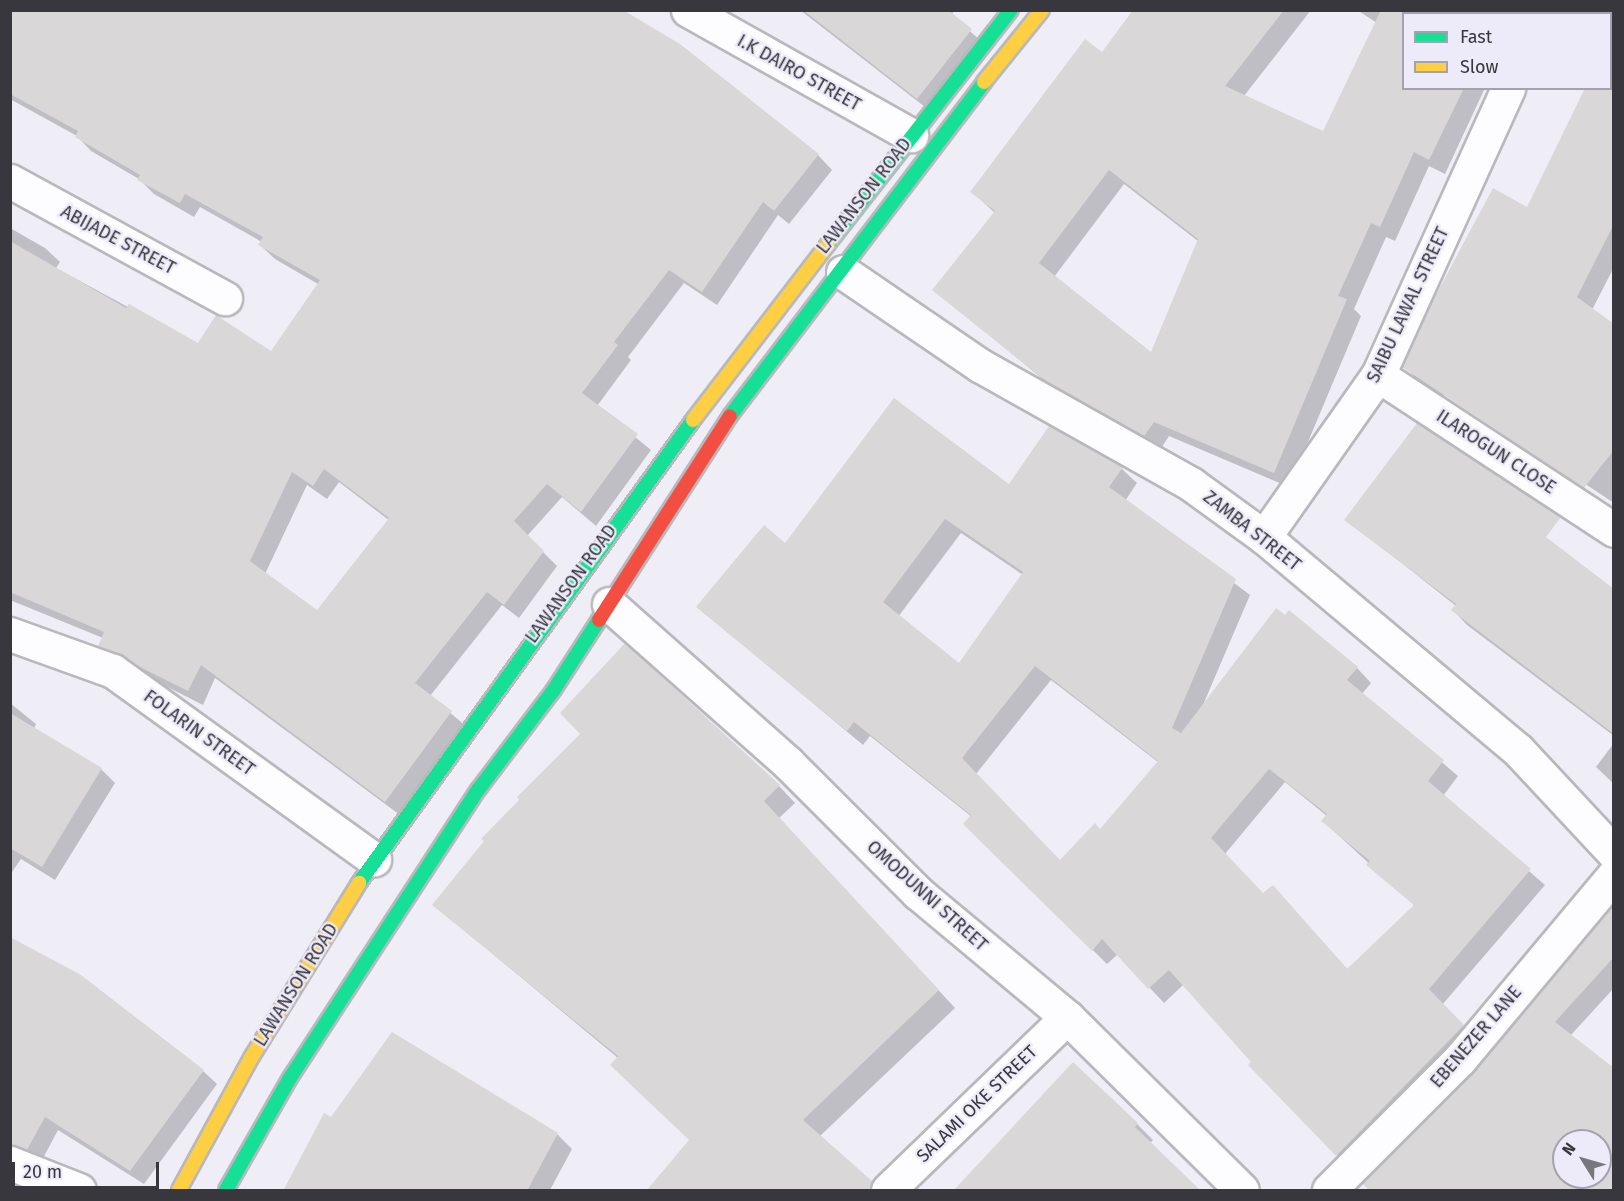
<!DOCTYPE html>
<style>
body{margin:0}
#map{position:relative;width:1624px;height:1201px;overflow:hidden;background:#efeef6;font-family:"Fira Sans",sans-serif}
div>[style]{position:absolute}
.shadow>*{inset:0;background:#0003}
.building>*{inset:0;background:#d9d7d8}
.roads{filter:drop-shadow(2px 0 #b8b8bd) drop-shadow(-2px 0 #b8b8bd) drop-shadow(0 2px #b8b8bd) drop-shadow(0 -2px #b8b8bd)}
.street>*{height:33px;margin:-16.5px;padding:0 16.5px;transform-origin:16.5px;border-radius:16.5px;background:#fdfcfe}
.fast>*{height:14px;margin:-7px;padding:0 7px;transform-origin:7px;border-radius:7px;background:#16e098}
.slow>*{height:14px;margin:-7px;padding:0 7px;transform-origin:7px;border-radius:7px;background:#ffcf43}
.jam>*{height:14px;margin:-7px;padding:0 7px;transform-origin:7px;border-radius:7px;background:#f24e42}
span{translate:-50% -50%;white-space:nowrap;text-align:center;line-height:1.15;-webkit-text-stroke:4.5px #edeaf9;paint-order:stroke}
.street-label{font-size:18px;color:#38373d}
.frame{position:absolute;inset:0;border:12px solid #38373d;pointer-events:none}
.legend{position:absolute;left:1402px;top:12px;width:210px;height:78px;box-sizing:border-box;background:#edeaf9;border:2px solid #a5a2ae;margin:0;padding:8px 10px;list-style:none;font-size:18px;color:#38373d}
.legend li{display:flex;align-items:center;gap:12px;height:30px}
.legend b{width:30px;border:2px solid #a5a2ae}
.north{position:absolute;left:1552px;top:1129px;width:60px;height:60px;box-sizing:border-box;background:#edeaf9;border:2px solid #a5a2ae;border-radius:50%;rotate:307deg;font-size:16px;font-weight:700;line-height:24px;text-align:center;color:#38373d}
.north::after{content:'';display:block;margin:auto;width:21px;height:27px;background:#78777e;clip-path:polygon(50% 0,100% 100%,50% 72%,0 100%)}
.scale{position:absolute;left:12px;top:1162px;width:147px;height:27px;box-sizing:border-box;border:3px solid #38373d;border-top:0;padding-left:8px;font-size:18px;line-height:21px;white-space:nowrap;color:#38373d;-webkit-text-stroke:4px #edeaf9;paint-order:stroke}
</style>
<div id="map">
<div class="shadow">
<div style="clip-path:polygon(evenodd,10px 10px,818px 155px,832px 170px,789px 224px,778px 215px,717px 305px,684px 283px,628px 357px,631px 360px,597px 406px,651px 450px,596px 526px,562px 497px,527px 536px,557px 566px,519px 618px,502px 605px,430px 696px,466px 726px,400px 815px,215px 678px,203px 705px,114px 660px,99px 645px,103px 638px,10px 600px,10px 228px,45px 248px,60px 262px,56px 268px,198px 345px,271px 353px,318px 284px,275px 259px,260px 245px,262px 242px,200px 207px,194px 217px,154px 194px,139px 179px,91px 151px,77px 136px,10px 99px,10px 10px,339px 482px,390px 521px,317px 612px,265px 574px,307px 485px,327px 499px,339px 482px)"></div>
<div style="clip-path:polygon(800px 10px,955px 10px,951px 15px,987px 46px,934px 114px)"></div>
<div style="clip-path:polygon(evenodd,1135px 10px,1311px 10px,1244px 96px,1323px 133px,1377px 23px,1357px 10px,1518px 14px,1404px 14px,1404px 88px,1485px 88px,1445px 174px,1429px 166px,1395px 241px,1386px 237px,1354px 309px,1361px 316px,1289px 487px,1169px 436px,1160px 450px,1063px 396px,934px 289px,995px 213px,972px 192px,1102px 54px,1135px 10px,1124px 184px,1198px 241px,1151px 354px,1054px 277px,1124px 184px)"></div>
<div style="clip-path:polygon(1610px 68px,1614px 267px,1592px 310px,1614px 326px,1614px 503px,1446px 392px,1443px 396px,1419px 381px,1404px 366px,1527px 209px,1610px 88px)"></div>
<div style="clip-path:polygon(evenodd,1049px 428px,1122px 469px,1137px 483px,1125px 501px,1250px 595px,1203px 705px,1357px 668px,1371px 683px,1362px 694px,1458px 776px,1443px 796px,1545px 885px,1442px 1005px,1478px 1041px,1352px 1170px,1250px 1065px,1253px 1062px,1184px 984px,1164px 1003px,1118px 954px,1107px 964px,965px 824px,972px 817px,870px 736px,863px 745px,698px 607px,785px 545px,1009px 486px,1049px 428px,961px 533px,1023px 575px,959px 665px,898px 617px,961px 533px,1049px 428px,1051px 680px,1158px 762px,1100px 831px,1060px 862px,976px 774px,1051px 680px,1049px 428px,1285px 782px,1327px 816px,1323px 821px,1415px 906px,1348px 970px,1287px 902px,1264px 895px,1225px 854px,1285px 782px)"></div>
<div style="clip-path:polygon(1346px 519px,1614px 591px,1614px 736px,1467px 625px,1453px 610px,1456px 606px)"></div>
<div style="clip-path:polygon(10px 703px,36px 724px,34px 729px,101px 769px,115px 783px,55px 880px,21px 859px,10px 875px)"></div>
<div style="clip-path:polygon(1614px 743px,1614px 784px,1596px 767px)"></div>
<div style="clip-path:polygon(779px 786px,795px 803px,779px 818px,955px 1008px,820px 1136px,879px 1190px,648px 1190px,691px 1141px,618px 1058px,434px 905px)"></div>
<div style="clip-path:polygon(evenodd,1614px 930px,1614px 988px,1570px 1036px,1614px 1070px,1614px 1190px,1372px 1190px,1614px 930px,1564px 1141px,1600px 1141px,1600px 1177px,1564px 1177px,1564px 1141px)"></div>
<div style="clip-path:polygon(10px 938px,203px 1071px,217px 1084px,144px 1184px,58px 1130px,41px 1162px,10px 1156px)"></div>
<div style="clip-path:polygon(332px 1118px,557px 1134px,572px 1149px,550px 1190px,300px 1190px)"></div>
<div style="clip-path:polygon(1137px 1124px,1153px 1140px,1106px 1190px,955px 1190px)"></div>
</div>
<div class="building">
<div style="clip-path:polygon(evenodd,10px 10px,623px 10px,680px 44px,819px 154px,774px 211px,763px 202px,702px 292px,669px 270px,614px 342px,618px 345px,582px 393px,638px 434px,581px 512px,547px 484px,514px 521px,544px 551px,504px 605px,487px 592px,415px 683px,452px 711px,385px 802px,201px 665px,188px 691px,98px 646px,104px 632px,10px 592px,10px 241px,126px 308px,129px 304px,198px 343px,216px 315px,271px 351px,320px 280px,258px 245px,263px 237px,185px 194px,180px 203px,137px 180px,140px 175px,75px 137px,78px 131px,10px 94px,10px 10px,324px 469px,389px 518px,317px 610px,250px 561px,292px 472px,313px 486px,324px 469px)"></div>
<div style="clip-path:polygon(803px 10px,948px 10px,972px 29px,917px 99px)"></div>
<div style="clip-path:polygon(evenodd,1133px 10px,1284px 10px,1225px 86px,1323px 131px,1381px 10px,1404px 10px,1404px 88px,1464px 88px,1429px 160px,1414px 152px,1380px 227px,1371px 223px,1338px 296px,1347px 299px,1274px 473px,1154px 422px,1144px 436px,1046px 381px,932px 290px,995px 211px,970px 192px,1085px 39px,1102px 52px,1133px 10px,1109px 170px,1198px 239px,1151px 352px,1039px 263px,1109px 170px)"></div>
<div style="clip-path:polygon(1614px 31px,1614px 224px,1577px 297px,1614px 324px,1614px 450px,1584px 488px,1402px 367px,1430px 306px,1493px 188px,1527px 207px,1585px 88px,1611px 88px)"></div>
<div style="clip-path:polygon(evenodd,894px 398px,1009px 484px,1049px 426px,1123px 467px,1109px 487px,1236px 579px,1172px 728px,1181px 733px,1276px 608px,1285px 615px,1289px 610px,1358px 667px,1347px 680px,1444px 760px,1428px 781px,1531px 869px,1429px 989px,1464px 1025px,1336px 1156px,1248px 1065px,1251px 1062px,1169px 970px,1148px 989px,1102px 939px,1092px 951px,963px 824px,971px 815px,854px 722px,847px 731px,696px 607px,764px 525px,785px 543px,894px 398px,945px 519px,1023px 572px,959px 663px,883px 602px,945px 519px,894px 398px,1035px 666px,1158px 761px,1100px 829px,1095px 823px,1060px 860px,962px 758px,1035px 666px,894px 398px,1269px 769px,1327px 814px,1321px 821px,1370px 861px,1366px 865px,1414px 905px,1347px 969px,1273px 885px,1263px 893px,1211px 838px,1269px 769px)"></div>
<div style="clip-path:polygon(1417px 423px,1561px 517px,1546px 537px,1614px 589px,1614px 734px,1451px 610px,1456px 604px,1344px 520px)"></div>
<div style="clip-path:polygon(625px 643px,780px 785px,764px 801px,939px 990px,803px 1120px,872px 1181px,870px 1191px,646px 1191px,689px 1140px,610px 1065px,618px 1056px,432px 905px,484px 841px,481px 839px,519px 800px,517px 797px,580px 734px,560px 713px)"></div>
<div style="clip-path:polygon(10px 713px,102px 768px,42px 867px,10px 848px)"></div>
<div style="clip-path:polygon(evenodd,1614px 905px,1614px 957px,1555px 1022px,1614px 1068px,1614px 1191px,1370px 1191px,1362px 1183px,1474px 1071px,1614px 905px,1564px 1141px,1600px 1141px,1600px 1177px,1564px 1177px,1564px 1141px)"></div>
<div style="clip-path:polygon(10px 937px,81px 975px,204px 1070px,130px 1171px,45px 1117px,27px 1150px,10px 1145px)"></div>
<div style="clip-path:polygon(392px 1032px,558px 1133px,527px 1191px,283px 1191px,324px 1113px,331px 1117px)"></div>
<div style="clip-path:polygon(1073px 1062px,1138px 1123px,1135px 1127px,1201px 1191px,953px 1191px)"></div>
</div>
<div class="roads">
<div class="street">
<div style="left:688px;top:10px;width:256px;rotate:29.3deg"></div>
<div style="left:1541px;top:14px;width:4px;rotate:-76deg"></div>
<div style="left:10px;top:181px;width:245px;rotate:28.6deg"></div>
<div style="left:843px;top:272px;width:167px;rotate:34.3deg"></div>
<div style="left:981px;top:366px;width:241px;rotate:29.3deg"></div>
<div style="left:1191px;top:484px;width:90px;rotate:36deg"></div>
<div style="left:1264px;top:537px;width:331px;rotate:40deg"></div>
<div style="left:1518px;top:750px;width:141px;rotate:47deg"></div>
<div style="left:1378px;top:375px;width:282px;rotate:33.3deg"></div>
<div style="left:1264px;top:537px;width:198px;rotate:-54.9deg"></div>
<div style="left:1378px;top:375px;width:315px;rotate:-65.6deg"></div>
<div style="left:609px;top:604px;width:239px;rotate:41.6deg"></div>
<div style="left:788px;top:763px;width:184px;rotate:45deg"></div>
<div style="left:918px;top:893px;width:194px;rotate:39.8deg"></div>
<div style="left:1067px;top:1017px;width:246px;rotate:44.7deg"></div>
<div style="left:10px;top:634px;width:109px;rotate:19.8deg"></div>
<div style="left:113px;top:671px;width:322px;rotate:35.8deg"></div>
<div style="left:10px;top:1163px;width:74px;rotate:21.4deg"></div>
<div style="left:888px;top:1190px;width:249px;rotate:-44deg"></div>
<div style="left:1329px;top:1190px;width:185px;rotate:-45deg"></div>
<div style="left:1460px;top:1059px;width:240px;rotate:-50.1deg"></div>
</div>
<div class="fast">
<div style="left:828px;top:244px;width:297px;rotate:-52deg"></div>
<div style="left:730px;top:416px;width:420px;rotate:-52.7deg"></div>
<div style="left:359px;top:883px;width:571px;rotate:-54.19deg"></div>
<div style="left:226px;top:1190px;width:129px;rotate:-60.3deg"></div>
<div style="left:290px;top:1078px;width:344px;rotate:-56.9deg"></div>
<div style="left:478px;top:790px;width:124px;rotate:-52.9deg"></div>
<div style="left:553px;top:691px;width:85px;rotate:-57.1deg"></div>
</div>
<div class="slow">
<div style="left:984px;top:82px;width:92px;rotate:-51.1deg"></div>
<div style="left:693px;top:420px;width:222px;rotate:-52.5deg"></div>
<div style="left:179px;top:1190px;width:150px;rotate:-61.4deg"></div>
<div style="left:251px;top:1058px;width:206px;rotate:-58.3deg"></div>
</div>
<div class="jam">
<div style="left:599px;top:620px;width:242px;rotate:-57.3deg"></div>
</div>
</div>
<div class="street-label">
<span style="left:799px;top:73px;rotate:29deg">I.K DAIRO STREET</span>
<span style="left:864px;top:196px;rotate:-52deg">LAWANSON ROAD</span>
<span style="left:118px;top:240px;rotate:28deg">ABIJADE STREET</span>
<span style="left:1408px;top:305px;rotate:-65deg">SAIBU LAWAL STREET</span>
<span style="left:1496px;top:452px;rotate:33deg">ILAROGUN CLOSE</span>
<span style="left:1252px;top:531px;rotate:38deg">ZAMBA STREET</span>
<span style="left:571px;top:584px;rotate:-54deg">LAWANSON ROAD</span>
<span style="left:199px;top:733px;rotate:36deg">FOLARIN STREET</span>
<span style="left:927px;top:896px;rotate:42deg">OMODUNNI STREET</span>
<span style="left:296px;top:985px;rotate:-58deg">LAWANSON ROAD</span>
<span style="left:1476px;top:1037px;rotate:-49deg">EBENEZER LANE</span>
<span style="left:977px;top:1104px;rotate:-44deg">SALAMI OKE STREET</span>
</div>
<div class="frame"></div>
<ul class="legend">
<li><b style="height:8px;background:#16e098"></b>Fast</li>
<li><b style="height:8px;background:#ffcf43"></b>Slow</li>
</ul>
<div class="north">N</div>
<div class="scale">20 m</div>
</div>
